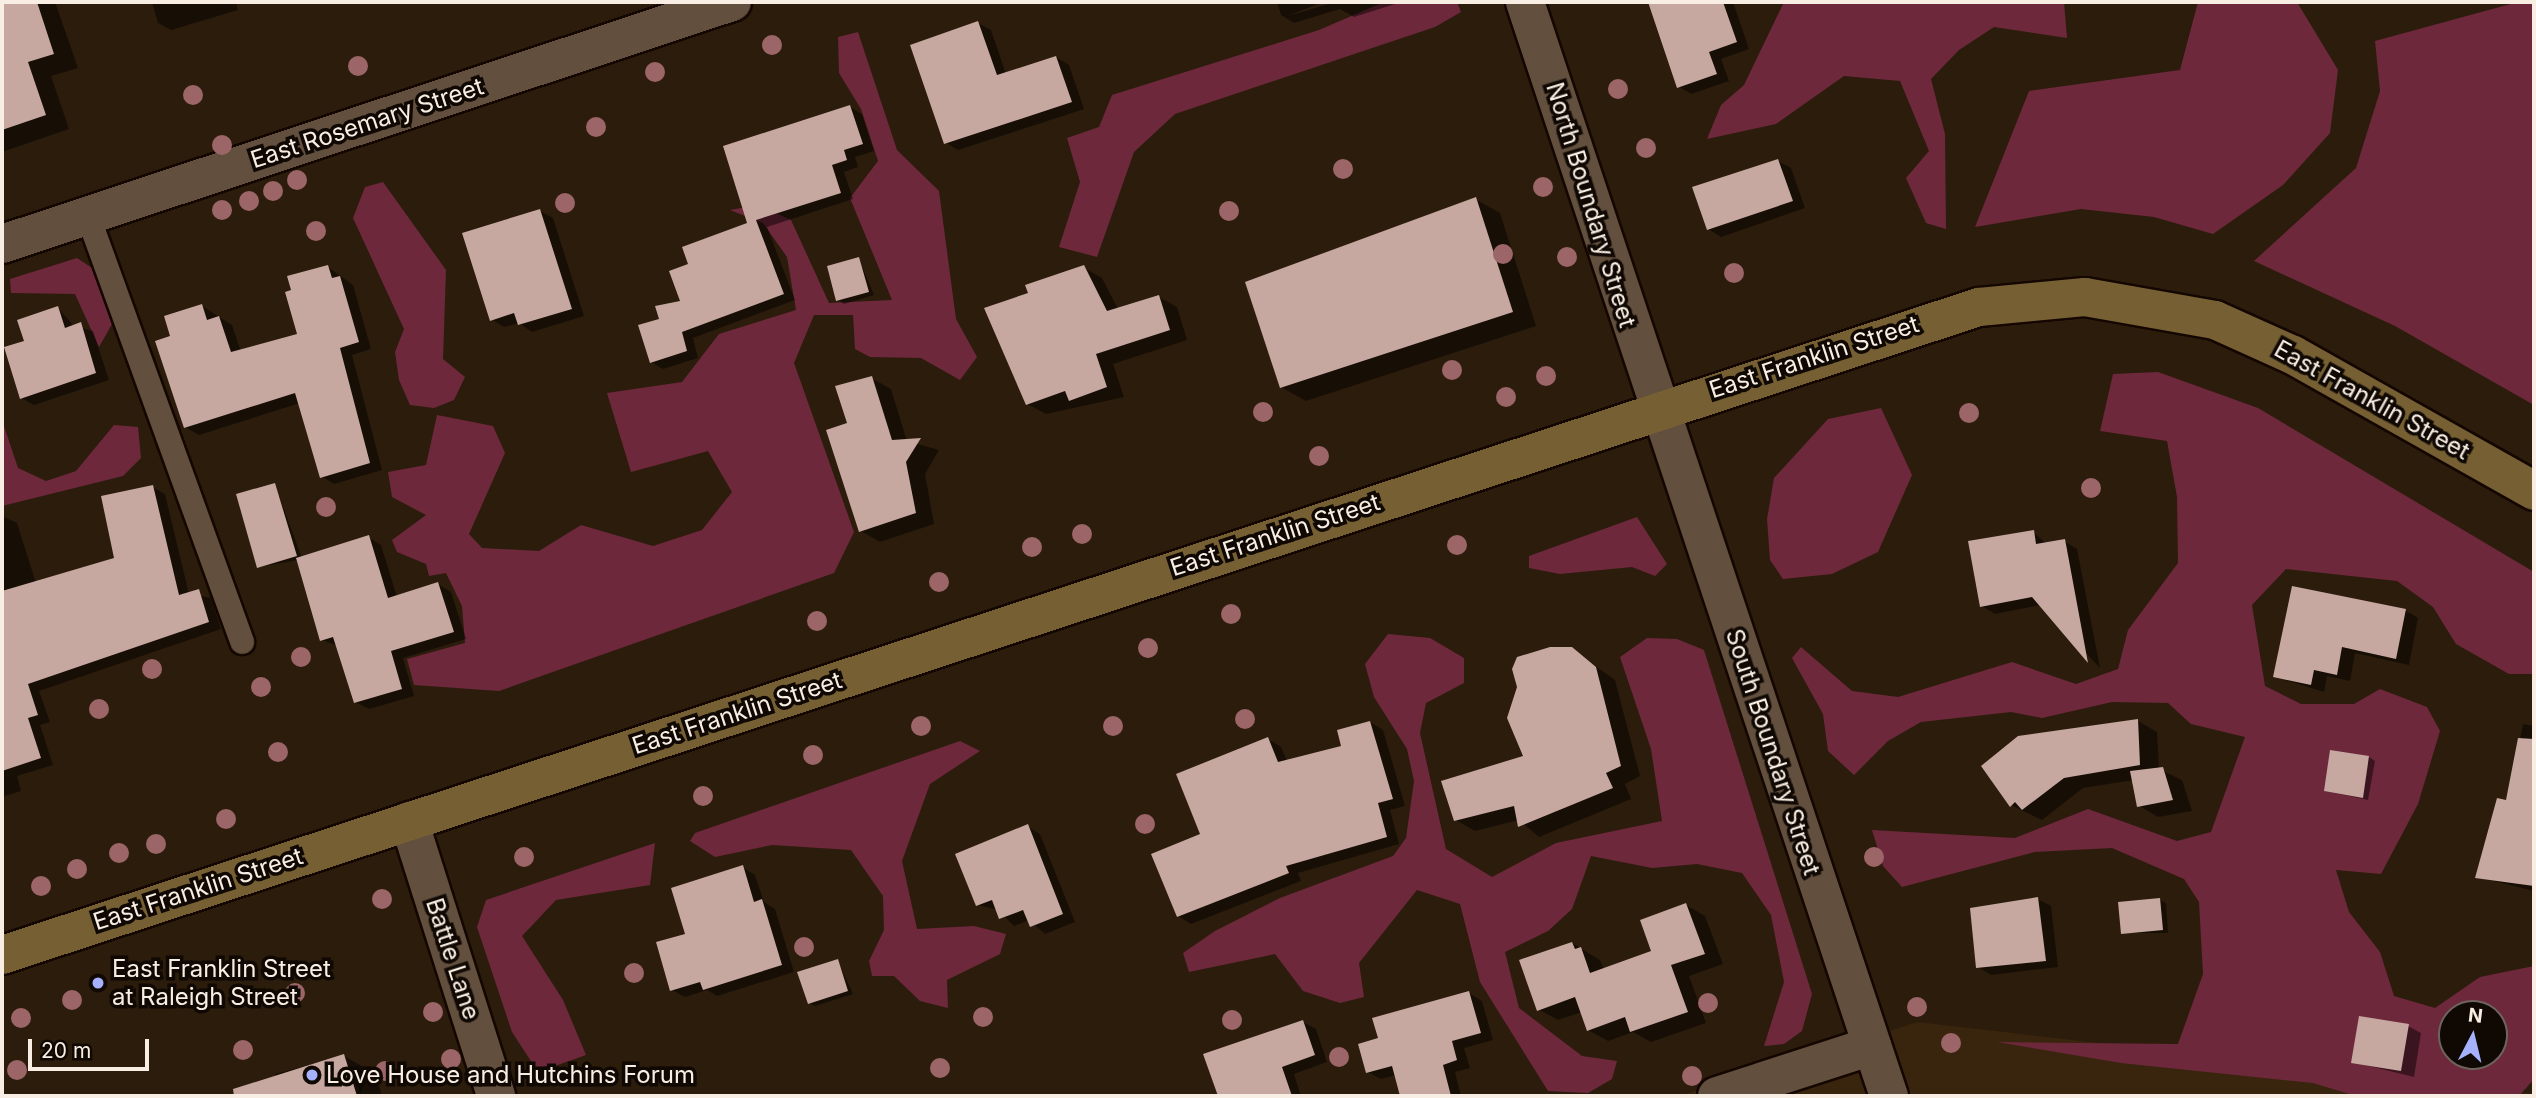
<!DOCTYPE html>
<style>
body{margin:0}
#map{position:relative;width:2536px;height:1098px;overflow:hidden;background:#2c1c0c;font-family:Inter,sans-serif}
div>[style]{position:absolute}
.built>*{inset:0;background:#39240e}
.forest>*{inset:0;background:#6e283c}
.shadow>*{inset:0;background:#0007}
.building>*{inset:0;background:#c6a8a0}
.roads{filter:drop-shadow(2px 0 #140600) drop-shadow(-2px 0 #140600) drop-shadow(0 2px #140600) drop-shadow(0 -2px #140600)}
.service>*{height:24px;margin:-12px;padding:0 12px;transform-origin:12px;border-radius:12px;background:#624f3d}
.minor>*{height:38px;margin:-19px;padding:0 19px;transform-origin:19px;border-radius:19px;background:#624f3d}
.secondary>*{height:38px;margin:-19px;padding:0 19px;transform-origin:19px;border-radius:19px;background:#766033}
.trees>*{width:20px;height:20px;margin:-10px;border-radius:50%;background:#9c6568}
.dots>*{width:19px;height:19px;translate:-50% -50%;box-sizing:border-box;border:4px solid #0f0803;border-radius:50%}
span{translate:-50% -50%;white-space:nowrap;text-align:center;line-height:1.15;-webkit-text-stroke:7px #0f0803;paint-order:stroke}
.street-label{font-size:24px;color:#f9eee3}
.poi-label{font-size:24px;color:#f9eee3}
.left{translate:0 -50%;text-align:left}
.frame{position:absolute;inset:0;border:4px solid #f9eee3;pointer-events:none}
.north{position:absolute;left:2438px;top:1000px;width:70px;height:70px;box-sizing:border-box;background:#0f0803;border:2px solid #6d645d;border-radius:50%;rotate:7deg;font-size:19px;font-weight:700;line-height:28px;text-align:center;color:#f9eee3}
.north::after{content:'';display:block;margin:auto;width:24px;height:32px;background:#a5b1fc;clip-path:polygon(50% 0,100% 100%,50% 72%,0 100%)}
.scale{position:absolute;left:28px;top:1039px;width:121px;height:32px;box-sizing:border-box;border:4px solid #f9eee3;border-top:0;padding-left:9px;font-size:21px;line-height:24px;white-space:nowrap;color:#f9eee3;-webkit-text-stroke:5px #0f0803;paint-order:stroke}
</style>
<div id="map">
<div class="built">
<div style="clip-path:polygon(1918px 1022px,2534px 1094px,2534px 1096px,1679px 1096px)"></div>
</div>
<div class="forest">
<div style="clip-path:polygon(1384px 2px,1457px 2px,1461px 12px,1435px 27px,1175px 114px,1134px 152px,1097px 257px,1059px 247px,1080px 182px,1067px 138px,1099px 127px,1112px 95px,1319px 30px)"></div>
<div style="clip-path:polygon(1784px 2px,2064px 2px,2067px 38px,1994px 27px,1959px 50px,1931px 79px,1945px 134px,1946px 229px,1926px 223px,1906px 178px,1929px 151px,1900px 81px,1844px 76px,1776px 124px,1707px 139px,1721px 105px,1744px 85px)"></div>
<div style="clip-path:polygon(2198px 2px,2297px 2px,2338px 70px,2330px 133px,2283px 185px,2213px 234px,2154px 217px,2081px 209px,1975px 227px,2029px 91px,2180px 70px)"></div>
<div style="clip-path:polygon(2518px 2px,2534px 2px,2534px 405px,2395px 326px,2254px 261px,2356px 168px,2380px 91px,2375px 41px)"></div>
<div style="clip-path:polygon(858px 32px,897px 150px,939px 191px,956px 319px,977px 357px,960px 380px,921px 358px,870px 357px,855px 349px,853px 315px,814px 315px,794px 363px,854px 532px,834px 573px,499px 691px,414px 685px,407px 659px,465px 643px,462px 606px,446px 573px,429px 576px,426px 564px,397px 552px,392px 540px,426px 515px,392px 497px,388px 472px,426px 465px,437px 415px,493px 426px,505px 453px,469px 534px,482px 548px,539px 551px,581px 525px,653px 546px,702px 530px,732px 492px,708px 451px,631px 472px,607px 393px,682px 382px,719px 334px,796px 310px,787px 257px,763px 223px,730px 210px,758px 205px,791px 220px,829px 303px,892px 300px,850px 198px,878px 161px,861px 109px,839px 73px,838px 37px)"></div>
<div style="clip-path:polygon(383px 182px,446px 270px,443px 359px,465px 377px,454px 400px,434px 408px,410px 405px,399px 380px,395px 352px,404px 329px,353px 218px,365px 187px)"></div>
<div style="clip-path:polygon(77px 258px,92px 268px,112px 324px,99px 347px,75px 294px,11px 293px,10px 279px)"></div>
<div style="clip-path:polygon(evenodd,2158px 372px,2258px 408px,2534px 572px,2534px 674px,2509px 674px,2456px 644px,2433px 607px,2397px 581px,2286px 569px,2252px 605px,2265px 686px,2301px 704px,2354px 704px,2380px 689px,2427px 707px,2440px 731px,2418px 804px,2381px 874px,2336px 870px,2349px 912px,2380px 952px,2394px 996px,2435px 1008px,2480px 977px,2534px 966px,2534px 1079px,2519px 1096px,2356px 1096px,2313px 1083px,2121px 1063px,1997px 1042px,2178px 1044px,2203px 974px,2199px 902px,2184px 879px,2112px 848px,2035px 852px,1902px 887px,1883px 866px,1872px 830px,2015px 838px,2088px 809px,2177px 841px,2211px 832px,2245px 737px,2191px 724px,2168px 703px,2112px 702px,2042px 718px,2011px 712px,1921px 722px,1888px 741px,1854px 775px,1828px 751px,1823px 714px,1792px 658px,1801px 647px,1852px 691px,1898px 697px,2012px 662px,2076px 684px,2118px 669px,2128px 630px,2178px 563px,2177px 497px,2167px 441px,2100px 431px,2113px 374px,2158px 372px,2452px 1014px,2494px 1014px,2494px 1056px,2452px 1056px,2452px 1014px)"></div>
<div style="clip-path:polygon(1881px 408px,1912px 475px,1878px 552px,1832px 574px,1783px 579px,1770px 560px,1767px 519px,1774px 478px,1828px 419px)"></div>
<div style="clip-path:polygon(2px 420px,18px 468px,46px 481px,76px 471px,114px 425px,138px 427px,141px 458px,123px 476px,2px 506px)"></div>
<div style="clip-path:polygon(1637px 517px,1667px 564px,1655px 576px,1632px 567px,1560px 574px,1529px 568px,1529px 556px)"></div>
<div style="clip-path:polygon(1388px 634px,1430px 638px,1464px 658px,1464px 683px,1426px 703px,1420px 733px,1446px 849px,1492px 877px,1556px 843px,1662px 821px,1651px 749px,1620px 657px,1647px 638px,1677px 639px,1704px 650px,1812px 994px,1802px 1031px,1784px 1044px,1764px 1046px,1784px 982px,1771px 915px,1742px 873px,1697px 864px,1652px 868px,1591px 856px,1572px 909px,1548px 931px,1505px 952px,1519px 1008px,1582px 1056px,1617px 1061px,1612px 1079px,1588px 1093px,1548px 1091px,1480px 982px,1460px 904px,1417px 890px,1359px 963px,1364px 997px,1340px 1003px,1303px 991px,1275px 954px,1189px 972px,1183px 953px,1215px 931px,1280px 898px,1393px 856px,1406px 838px,1414px 781px,1407px 749px,1374px 697px,1365px 664px)"></div>
<div style="clip-path:polygon(960px 741px,980px 751px,930px 784px,902px 861px,917px 929px,974px 926px,1006px 934px,1000px 954px,947px 980px,948px 1008px,920px 1001px,894px 976px,872px 976px,869px 961px,884px 930px,883px 896px,851px 850px,772px 845px,715px 857px,690px 841px,695px 833px)"></div>
<div style="clip-path:polygon(655px 843px,650px 885px,556px 900px,522px 936px,563px 1000px,586px 1055px,538px 1072px,512px 1032px,477px 927px,486px 900px)"></div>
</div>
<div class="shadow">
<div style="clip-path:polygon(2px 2px,55px 2px,78px 68px,51px 76px,69px 129px,2px 152px)"></div>
<div style="clip-path:polygon(152px 2px,236px 2px,238px 10px,171px 30px,158px 23px)"></div>
<div style="clip-path:polygon(1277px 2px,1323px 2px,1288px 16px,1335px 2px,1395px 4px,1354px 17px,1340px 9px,1294px 23px,1281px 15px)"></div>
<div style="clip-path:polygon(1650px 2px,1733px 2px,1749px 49px,1721px 59px,1729px 81px,1691px 94px,1678px 86px)"></div>
<div style="clip-path:polygon(978px 23px,991px 30px,1006px 74px,1056px 57px,1069px 65px,1084px 109px,958px 150px,945px 142px)"></div>
<div style="clip-path:polygon(850px 107px,862px 114px,874px 151px,855px 157px,858px 167px,844px 172px,853px 199px,767px 227px,795px 300px,693px 338px,698px 358px,663px 369px,651px 362px,661px 320px,682px 302px,691px 265px,750px 224px)"></div>
<div style="clip-path:polygon(1778px 161px,1791px 168px,1805px 208px,1721px 237px,1708px 229px)"></div>
<div style="clip-path:polygon(1475px 199px,1500px 213px,1536px 326px,1306px 401px,1281px 387px)"></div>
<div style="clip-path:polygon(540px 211px,553px 218px,584px 316px,532px 332px,519px 323px,504px 327px,491px 319px)"></div>
<div style="clip-path:polygon(859px 259px,874px 295px,844px 304px,838px 300px)"></div>
<div style="clip-path:polygon(328px 267px,353px 285px,371px 349px,352px 355px,382px 470px,334px 484px,321px 476px,300px 403px,199px 435px,185px 427px,172px 337px,202px 306px,232px 325px,241px 352px,299px 336px)"></div>
<div style="clip-path:polygon(1083px 267px,1102px 278px,1118px 309px,1159px 297px,1177px 307px,1187px 340px,1113px 364px,1124px 397px,1046px 414px,1027px 404px,1030px 294px)"></div>
<div style="clip-path:polygon(58px 308px,74px 326px,93px 331px,109px 380px,34px 405px,21px 398px,26px 342px)"></div>
<div style="clip-path:polygon(871px 378px,891px 389px,907px 441px,939px 450px,925px 474px,934px 524px,880px 542px,861px 531px,849px 424px)"></div>
<div style="clip-path:polygon(275px 485px,302px 558px,368px 537px,381px 545px,397px 597px,438px 584px,451px 592px,466px 639px,403px 658px,414px 696px,369px 709px,355px 702px,338px 646px,322px 640px,298px 560px,259px 567px)"></div>
<div style="clip-path:polygon(152px 487px,165px 494px,189px 594px,211px 598px,221px 629px,39px 691px,50px 722px,40px 725px,53px 765px,17px 776px,21px 791px,2px 797px,2px 516px,17px 523px,36px 583px,116px 559px)"></div>
<div style="clip-path:polygon(2033px 532px,2047px 544px,2064px 541px,2077px 549px,2100px 668px,2041px 605px,1995px 614px,1982px 606px)"></div>
<div style="clip-path:polygon(2405px 610px,2418px 618px,2409px 665px,2355px 653px,2350px 681px,2327px 676px,2324px 692px,2275px 677px)"></div>
<div style="clip-path:polygon(1571px 649px,1615px 680px,1640px 776px,1625px 784px,1631px 799px,1539px 837px,1519px 820px,1475px 831px,1456px 820px,1525px 757px)"></div>
<div style="clip-path:polygon(2138px 721px,2157px 732px,2159px 769px,2182px 780px,2192px 811px,2158px 817px,2138px 805px,2134px 780px,2083px 788px,2042px 820px,2011px 805px,1983px 767px)"></div>
<div style="clip-path:polygon(1370px 722px,1383px 730px,1405px 806px,1390px 810px,1399px 844px,1298px 873px,1301px 881px,1191px 924px,1178px 916px,1203px 835px,1268px 739px,1281px 747px,1287px 761px,1344px 747px)"></div>
<div style="clip-path:polygon(2523px 724px,2534px 726px,2534px 891px,2477px 877px,2508px 802px)"></div>
<div style="clip-path:polygon(2369px 757px,2375px 761px,2368px 800px,2325px 791px)"></div>
<div style="clip-path:polygon(1027px 826px,1040px 834px,1075px 922px,1045px 934px,1029px 920px,1014px 926px,998px 910px,978px 905px)"></div>
<div style="clip-path:polygon(742px 867px,755px 875px,764px 902px,775px 909px,794px 972px,717px 996px,707px 990px,685px 997px,672px 990px,687px 935px)"></div>
<div style="clip-path:polygon(2038px 899px,2051px 906px,2058px 967px,1991px 975px,1978px 967px)"></div>
<div style="clip-path:polygon(2160px 900px,2166px 903px,2168px 933px,2122px 933px)"></div>
<div style="clip-path:polygon(1686px 905px,1705px 916px,1723px 964px,1689px 976px,1706px 1023px,1651px 1042px,1633px 1032px,1608px 1041px,1588px 1030px,1582px 1012px,1558px 1020px,1538px 1009px,1572px 943px,1600px 960px,1604px 970px,1654px 952px)"></div>
<div style="clip-path:polygon(838px 961px,853px 994px,815px 1006px,809px 1003px)"></div>
<div style="clip-path:polygon(1469px 993px,1482px 1001px,1493px 1040px,1464px 1048px,1470px 1068px,1455px 1072px,1461px 1096px,1402px 1096px,1396px 1075px,1381px 1079px,1368px 1072px,1381px 1039px)"></div>
<div style="clip-path:polygon(1303px 1022px,1316px 1029px,1327px 1062px,1294px 1074px,1301px 1096px,1221px 1096px,1205px 1055px)"></div>
<div style="clip-path:polygon(2408px 1026px,2421px 1033px,2414px 1077px,2353px 1062px)"></div>
<div style="clip-path:polygon(344px 1056px,376px 1074px,382px 1096px,256px 1096px,253px 1087px,276px 1079px,275px 1074px)"></div>
</div>
<div class="building">
<div style="clip-path:polygon(2px 2px,37px 2px,54px 54px,28px 62px,46px 115px,2px 130px)"></div>
<div style="clip-path:polygon(1648px 2px,1723px 2px,1737px 42px,1709px 52px,1717px 74px,1677px 88px)"></div>
<div style="clip-path:polygon(978px 21px,997px 75px,1056px 56px,1072px 102px,944px 144px,910px 45px)"></div>
<div style="clip-path:polygon(850px 105px,863px 144px,844px 150px,847px 160px,832px 165px,841px 193px,756px 220px,784px 294px,682px 332px,687px 351px,650px 363px,638px 325px,659px 319px,655px 306px,680px 301px,669px 271px,688px 264px,682px 247px,747px 223px,723px 146px)"></div>
<div style="clip-path:polygon(1778px 159px,1793px 201px,1707px 230px,1692px 187px)"></div>
<div style="clip-path:polygon(1476px 197px,1513px 312px,1280px 388px,1245px 282px)"></div>
<div style="clip-path:polygon(540px 209px,572px 309px,518px 325px,514px 313px,490px 321px,462px 233px)"></div>
<div style="clip-path:polygon(859px 257px,869px 292px,836px 301px,827px 266px)"></div>
<div style="clip-path:polygon(328px 265px,332px 278px,340px 276px,359px 342px,340px 348px,370px 463px,320px 478px,295px 393px,184px 428px,155px 341px,170px 336px,164px 316px,202px 304px,207px 320px,219px 316px,231px 352px,297px 334px,285px 292px,291px 290px,287px 276px)"></div>
<div style="clip-path:polygon(1084px 265px,1107px 311px,1159px 295px,1170px 330px,1096px 354px,1107px 387px,1069px 401px,1065px 391px,1026px 405px,984px 308px,1028px 293px,1025px 285px)"></div>
<div style="clip-path:polygon(58px 306px,65px 328px,81px 322px,96px 373px,20px 399px,4px 347px,24px 341px,17px 320px)"></div>
<div style="clip-path:polygon(872px 376px,892px 440px,921px 438px,906px 462px,916px 513px,859px 532px,826px 430px,847px 423px,835px 386px)"></div>
<div style="clip-path:polygon(275px 483px,297px 556px,257px 568px,236px 494px)"></div>
<div style="clip-path:polygon(153px 485px,179px 595px,199px 589px,209px 622px,28px 684px,38px 715px,28px 718px,41px 758px,2px 771px,2px 591px,114px 558px,101px 496px)"></div>
<div style="clip-path:polygon(2034px 530px,2036px 544px,2065px 539px,2088px 663px,2032px 597px,1980px 607px,1968px 541px)"></div>
<div style="clip-path:polygon(369px 535px,388px 598px,438px 582px,454px 632px,391px 651px,402px 689px,354px 703px,333px 637px,320px 641px,296px 558px)"></div>
<div style="clip-path:polygon(2292px 586px,2406px 609px,2396px 659px,2342px 647px,2337px 675px,2314px 670px,2311px 685px,2273px 677px)"></div>
<div style="clip-path:polygon(1550px 647px,1572px 647px,1596px 667px,1621px 766px,1606px 773px,1613px 788px,1518px 827px,1514px 806px,1454px 821px,1441px 781px,1523px 756px,1507px 718px,1517px 687px,1512px 669px,1517px 657px)"></div>
<div style="clip-path:polygon(2138px 719px,2140px 765px,2064px 778px,2022px 810px,2015px 802px,2010px 807px,1981px 766px,2018px 736px)"></div>
<div style="clip-path:polygon(1370px 721px,1393px 799px,1378px 803px,1387px 837px,1286px 866px,1289px 873px,1177px 917px,1151px 854px,1200px 834px,1176px 774px,1268px 737px,1278px 762px,1341px 746px,1337px 730px)"></div>
<div style="clip-path:polygon(2518px 738px,2534px 739px,2534px 886px,2475px 878px,2497px 798px,2506px 800px)"></div>
<div style="clip-path:polygon(2330px 750px,2369px 756px,2363px 798px,2324px 791px)"></div>
<div style="clip-path:polygon(2163px 767px,2173px 800px,2137px 807px,2130px 771px)"></div>
<div style="clip-path:polygon(1028px 824px,1063px 914px,1030px 927px,1023px 910px,999px 919px,992px 900px,976px 906px,955px 854px)"></div>
<div style="clip-path:polygon(743px 865px,754px 902px,762px 899px,782px 965px,703px 990px,700px 982px,670px 991px,656px 942px,685px 934px,671px 888px)"></div>
<div style="clip-path:polygon(2038px 897px,2046px 961px,1976px 968px,1970px 908px)"></div>
<div style="clip-path:polygon(2160px 898px,2163px 930px,2121px 934px,2118px 902px)"></div>
<div style="clip-path:polygon(1686px 903px,1705px 954px,1671px 965px,1688px 1012px,1630px 1032px,1625px 1017px,1587px 1031px,1575px 997px,1537px 1011px,1519px 960px,1572px 942px,1575px 949px,1581px 947px,1590px 973px,1651px 951px,1640px 920px)"></div>
<div style="clip-path:polygon(838px 959px,848px 991px,808px 1004px,797px 972px)"></div>
<div style="clip-path:polygon(1469px 991px,1481px 1033px,1452px 1041px,1457px 1060px,1443px 1065px,1451px 1096px,1400px 1096px,1392px 1066px,1366px 1073px,1358px 1044px,1378px 1038px,1372px 1018px)"></div>
<div style="clip-path:polygon(2359px 1016px,2409px 1024px,2401px 1071px,2351px 1063px)"></div>
<div style="clip-path:polygon(1303px 1020px,1315px 1055px,1282px 1067px,1292px 1096px,1218px 1096px,1203px 1054px)"></div>
<div style="clip-path:polygon(344px 1054px,357px 1096px,234px 1096px,233px 1089px)"></div>
</div>
<div class="roads">
<div class="service">
<div style="left:88px;top:216px;width:453px;rotate:70.1deg"></div>
</div>
<div class="minor">
<div style="left:1525px;top:2px;width:1153px;rotate:71.6deg"></div>
<div style="left:2px;top:244px;width:769px;rotate:-18.34deg"></div>
<div style="left:409px;top:821px;width:288px;rotate:72.4deg"></div>
<div style="left:1717px;top:1096px;width:163px;rotate:-17.9deg"></div>
</div>
<div class="secondary">
<div style="left:2px;top:955px;width:2080px;rotate:-18.15deg"></div>
<div style="left:1979px;top:307px;width:106px;rotate:-5.4deg"></div>
<div style="left:2085px;top:297px;width:132px;rotate:10deg"></div>
<div style="left:2215px;top:320px;width:85px;rotate:24.2deg"></div>
<div style="left:2293px;top:355px;width:277px;rotate:29.4deg"></div>
</div>
</div>
<div class="trees">
<div style="left:772px;top:45px"></div>
<div style="left:358px;top:66px"></div>
<div style="left:655px;top:72px"></div>
<div style="left:1618px;top:89px"></div>
<div style="left:193px;top:95px"></div>
<div style="left:596px;top:127px"></div>
<div style="left:222px;top:145px"></div>
<div style="left:1646px;top:148px"></div>
<div style="left:1343px;top:169px"></div>
<div style="left:297px;top:180px"></div>
<div style="left:1543px;top:187px"></div>
<div style="left:273px;top:191px"></div>
<div style="left:249px;top:201px"></div>
<div style="left:565px;top:203px"></div>
<div style="left:222px;top:210px"></div>
<div style="left:1229px;top:211px"></div>
<div style="left:316px;top:231px"></div>
<div style="left:1503px;top:254px"></div>
<div style="left:1567px;top:257px"></div>
<div style="left:1734px;top:273px"></div>
<div style="left:1452px;top:370px"></div>
<div style="left:1546px;top:376px"></div>
<div style="left:1506px;top:397px"></div>
<div style="left:1263px;top:412px"></div>
<div style="left:1969px;top:413px"></div>
<div style="left:1319px;top:456px"></div>
<div style="left:2091px;top:488px"></div>
<div style="left:326px;top:507px"></div>
<div style="left:1082px;top:534px"></div>
<div style="left:1457px;top:545px"></div>
<div style="left:1032px;top:547px"></div>
<div style="left:939px;top:582px"></div>
<div style="left:1231px;top:614px"></div>
<div style="left:817px;top:621px"></div>
<div style="left:1148px;top:648px"></div>
<div style="left:301px;top:657px"></div>
<div style="left:152px;top:669px"></div>
<div style="left:261px;top:687px"></div>
<div style="left:99px;top:709px"></div>
<div style="left:1245px;top:719px"></div>
<div style="left:921px;top:726px"></div>
<div style="left:1113px;top:726px"></div>
<div style="left:278px;top:752px"></div>
<div style="left:813px;top:755px"></div>
<div style="left:703px;top:796px"></div>
<div style="left:226px;top:819px"></div>
<div style="left:1145px;top:824px"></div>
<div style="left:156px;top:844px"></div>
<div style="left:119px;top:853px"></div>
<div style="left:524px;top:857px"></div>
<div style="left:1874px;top:857px"></div>
<div style="left:77px;top:869px"></div>
<div style="left:41px;top:886px"></div>
<div style="left:382px;top:899px"></div>
<div style="left:804px;top:947px"></div>
<div style="left:634px;top:973px"></div>
<div style="left:295px;top:993px"></div>
<div style="left:72px;top:1000px"></div>
<div style="left:1708px;top:1003px"></div>
<div style="left:1917px;top:1007px"></div>
<div style="left:433px;top:1012px"></div>
<div style="left:983px;top:1017px"></div>
<div style="left:21px;top:1018px"></div>
<div style="left:1232px;top:1020px"></div>
<div style="left:1951px;top:1043px"></div>
<div style="left:243px;top:1050px"></div>
<div style="left:1339px;top:1057px"></div>
<div style="left:451px;top:1059px"></div>
<div style="left:940px;top:1068px"></div>
<div style="left:17px;top:1070px"></div>
<div style="left:385px;top:1071px"></div>
<div style="left:1692px;top:1076px"></div>
</div>
<div class="dots">
<div style="left:98px;top:983px;background:#a5b1fc"></div>
<div style="left:312px;top:1075px;background:#a5b1fc"></div>
</div>
<div class="street-label">
<span style="left:367px;top:123px;rotate:-18deg">East Rosemary Street</span>
<span style="left:1591px;top:205px;rotate:73deg">North Boundary Street</span>
<span style="left:1814px;top:357px;rotate:-18deg">East Franklin Street</span>
<span style="left:2372px;top:400px;rotate:29deg">East Franklin Street</span>
<span style="left:1275px;top:535px;rotate:-18deg">East Franklin Street</span>
<span style="left:737px;top:713px;rotate:-18deg">East Franklin Street</span>
<span style="left:1773px;top:752px;rotate:72deg">South Boundary Street</span>
<span style="left:198px;top:889px;rotate:-18deg">East Franklin Street</span>
<span style="left:453px;top:959px;rotate:72deg">Battle Lane</span>
</div>
<div class="poi-label">
<span class="left" style="left:112px;top:983px">East Franklin Street<br>at Raleigh Street</span>
<span class="left" style="left:326px;top:1075px">Love House and Hutchins Forum</span>
</div>
<div class="frame"></div>
<div class="north">N</div>
<div class="scale">20 m</div>
</div>
